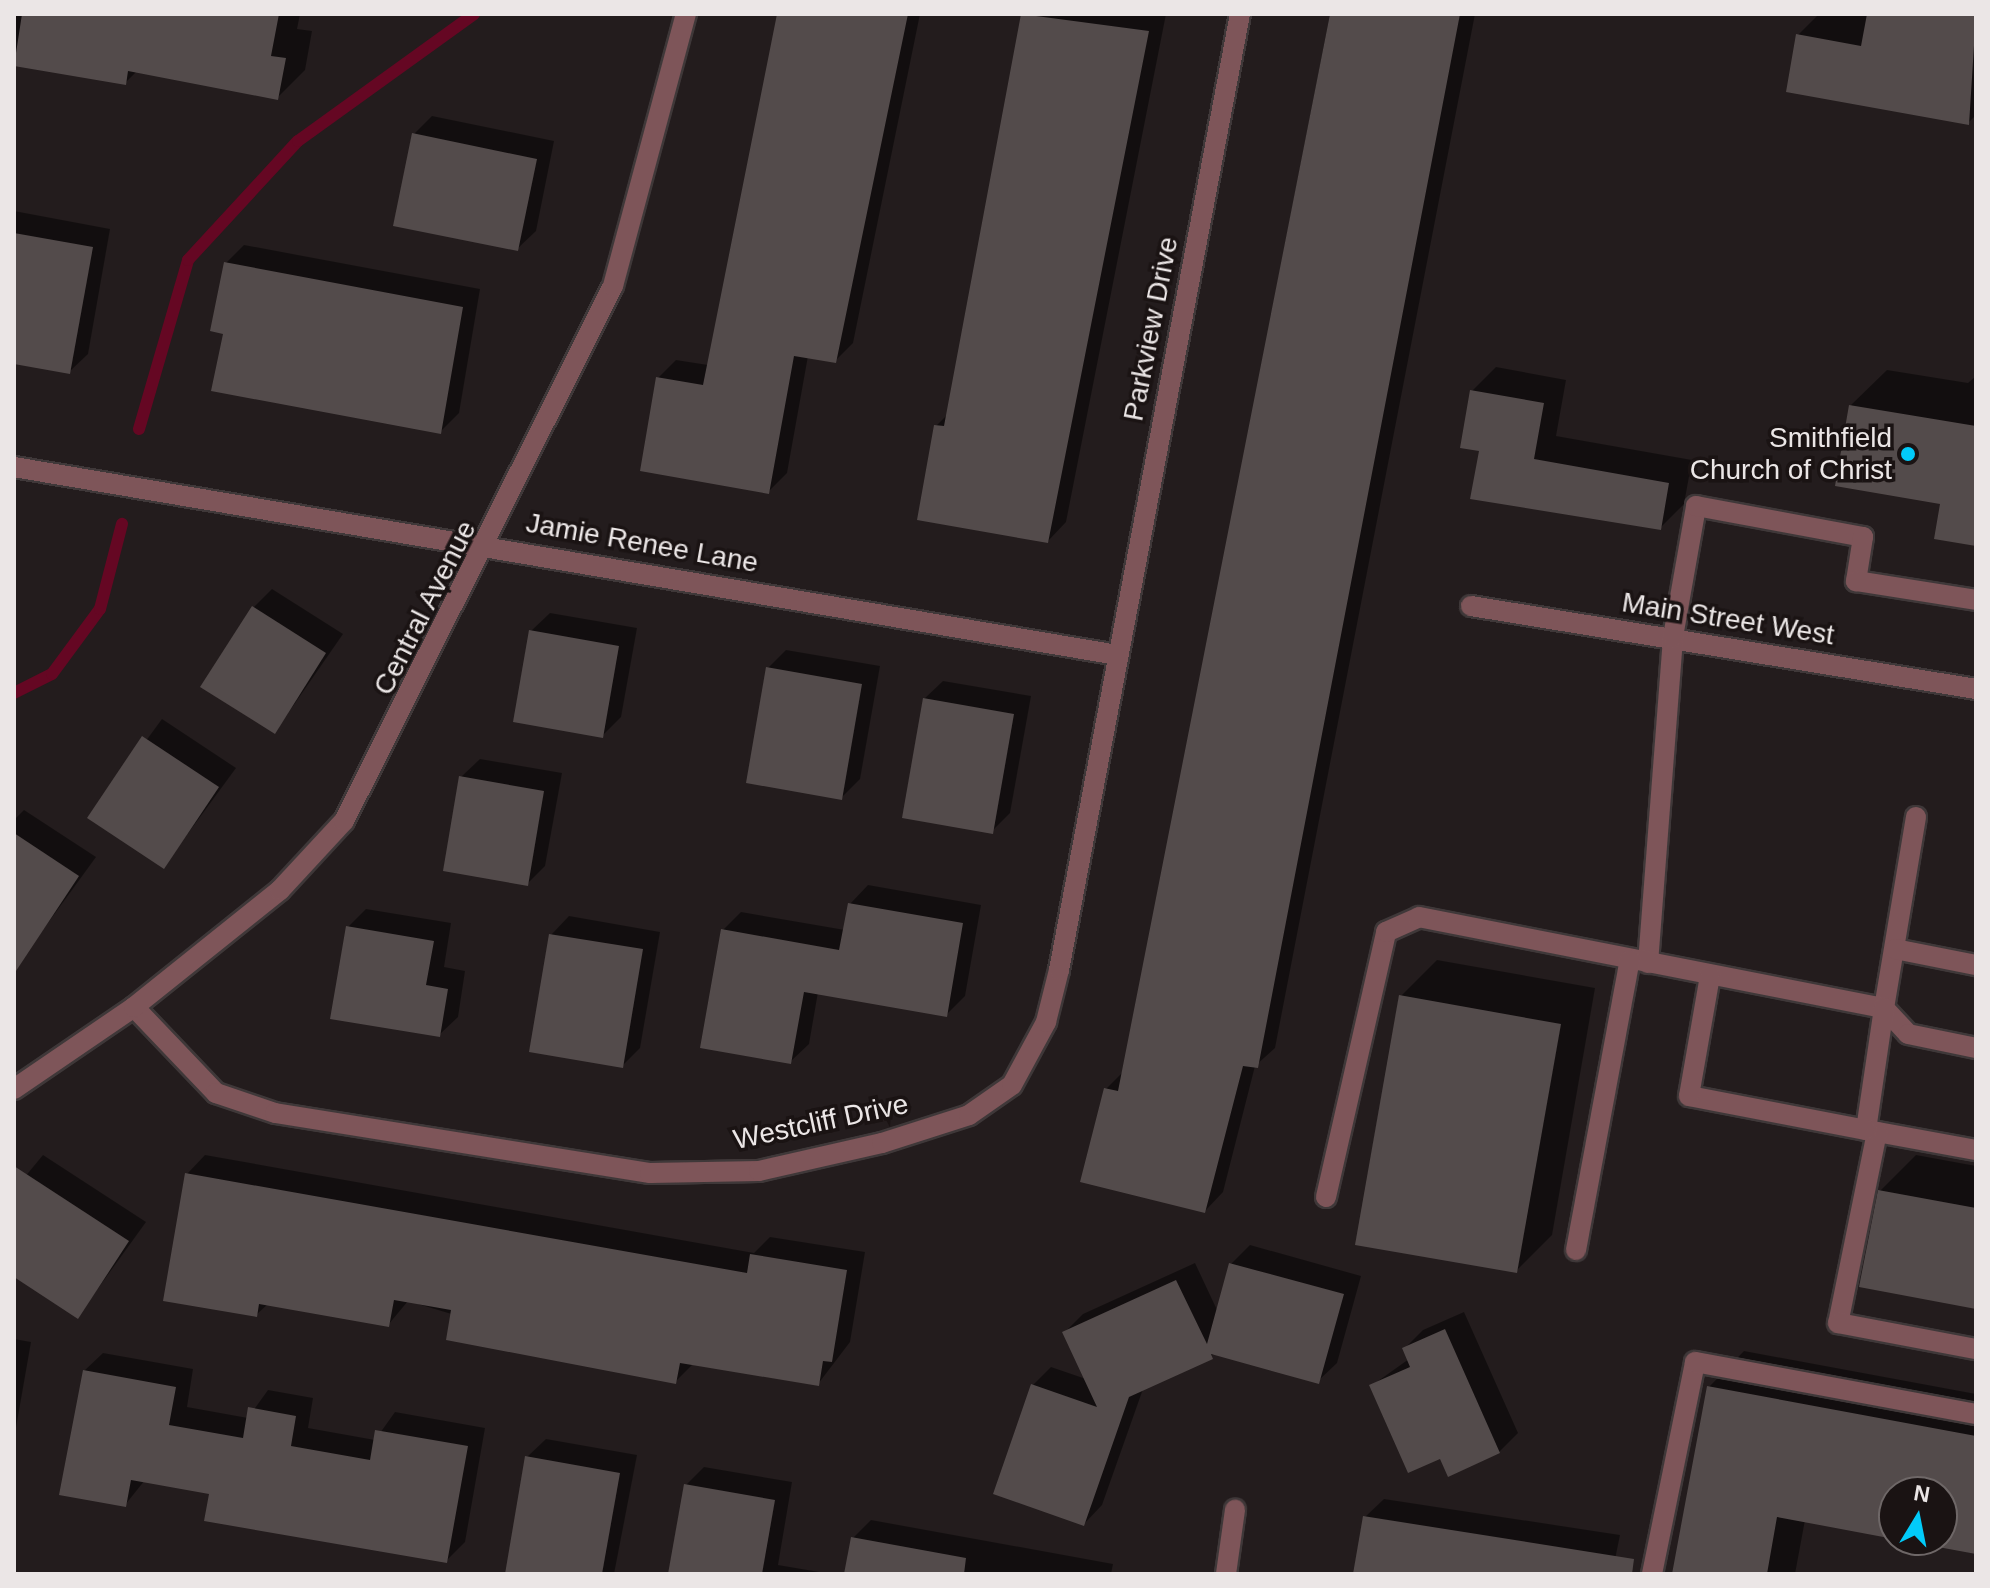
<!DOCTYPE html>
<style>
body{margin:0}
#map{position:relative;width:1990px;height:1588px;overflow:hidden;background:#231c1d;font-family:Arial,sans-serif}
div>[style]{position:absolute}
.shadow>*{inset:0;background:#0007}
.stream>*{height:12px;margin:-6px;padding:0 6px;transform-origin:6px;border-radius:6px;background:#650723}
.building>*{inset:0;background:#534b4b}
.roads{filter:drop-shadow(2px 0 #3f3839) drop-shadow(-2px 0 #3f3839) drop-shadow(0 2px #3f3839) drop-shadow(0 -2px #3f3839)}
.minor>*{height:20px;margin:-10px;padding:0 10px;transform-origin:10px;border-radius:10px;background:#7e5559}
.dots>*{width:22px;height:22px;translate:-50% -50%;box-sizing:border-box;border:4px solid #1a1313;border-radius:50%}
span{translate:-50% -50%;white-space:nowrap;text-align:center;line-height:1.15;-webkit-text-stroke:7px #1a1313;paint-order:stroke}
.street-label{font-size:28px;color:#ebe6e6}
.poi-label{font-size:28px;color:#ebe6e6}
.right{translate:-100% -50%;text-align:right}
.frame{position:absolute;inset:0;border:16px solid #ebe6e6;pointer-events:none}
.north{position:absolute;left:1878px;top:1476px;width:80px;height:80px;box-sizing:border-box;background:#1a1313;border:2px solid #6e6767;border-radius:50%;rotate:10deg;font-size:22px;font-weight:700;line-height:32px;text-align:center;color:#ebe6e6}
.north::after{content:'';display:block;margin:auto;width:28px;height:36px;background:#02cbf9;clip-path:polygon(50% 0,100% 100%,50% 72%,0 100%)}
</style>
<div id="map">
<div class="shadow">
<div style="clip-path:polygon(14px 14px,300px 14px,297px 29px,312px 31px,305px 70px,277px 98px,138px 70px,125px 83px,14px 64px)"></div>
<div style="clip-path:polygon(778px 14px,920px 14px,853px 343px,835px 361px,808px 356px,787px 473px,769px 491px,658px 378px,676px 360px,708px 365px)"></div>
<div style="clip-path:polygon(1023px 14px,1166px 14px,1066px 522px,1048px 541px,936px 426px,949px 413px)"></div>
<div style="clip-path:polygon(1330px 14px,1475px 14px,1275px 1048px,1255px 1066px,1223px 1192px,1205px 1211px,1106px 1089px,1124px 1071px)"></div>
<div style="clip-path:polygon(1819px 14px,1976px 14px,1976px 115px,1968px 123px,1798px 35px)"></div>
<div style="clip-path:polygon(432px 116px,554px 141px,536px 231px,517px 249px,414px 134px)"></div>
<div style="clip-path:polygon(14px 211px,110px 229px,88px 354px,69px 372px,14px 362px)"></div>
<div style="clip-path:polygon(244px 245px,480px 289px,459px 413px,440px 432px,226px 332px,226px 263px)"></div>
<div style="clip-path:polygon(1496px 367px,1566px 380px,1556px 436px,1692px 460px,1684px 504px,1660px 528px,1481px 449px,1472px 391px)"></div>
<div style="clip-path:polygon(1887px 370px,1968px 383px,1976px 376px,1976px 544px,1851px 405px)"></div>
<div style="clip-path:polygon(272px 589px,343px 634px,275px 732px,253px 608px)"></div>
<div style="clip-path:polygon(550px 613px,637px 628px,621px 717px,602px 736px,531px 631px)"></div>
<div style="clip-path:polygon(786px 650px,880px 666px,860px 779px,841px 798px,768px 668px)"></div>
<div style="clip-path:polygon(943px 681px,1031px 696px,1010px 813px,992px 831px,924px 699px)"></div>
<div style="clip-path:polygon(162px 719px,236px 768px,164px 866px,90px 817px)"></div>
<div style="clip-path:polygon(480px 759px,562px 773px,545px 866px,527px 884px,461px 777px)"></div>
<div style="clip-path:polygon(24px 810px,96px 857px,26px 953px,14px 945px,14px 820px)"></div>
<div style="clip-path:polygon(868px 885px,981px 905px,965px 996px,946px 1015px,818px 992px,809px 1044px,790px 1062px,723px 930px,741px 912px,845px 930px,850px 904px)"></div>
<div style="clip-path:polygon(366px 909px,451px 923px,444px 967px,465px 971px,458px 1017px,439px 1035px,348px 927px)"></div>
<div style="clip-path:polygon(569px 916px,660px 932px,640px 1048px,622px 1066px,551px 935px)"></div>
<div style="clip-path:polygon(1437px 960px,1595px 988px,1552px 1235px,1516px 1271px,1401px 996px)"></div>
<div style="clip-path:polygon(43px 1155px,146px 1222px,78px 1316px,14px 1275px,14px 1190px)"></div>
<div style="clip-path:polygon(205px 1155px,754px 1253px,770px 1237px,865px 1252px,850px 1342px,818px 1384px,694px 1363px,676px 1381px,408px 1301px,388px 1325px,268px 1304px,256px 1315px,187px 1174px)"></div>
<div style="clip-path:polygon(1916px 1155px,1976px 1166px,1976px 1307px,1880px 1191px)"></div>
<div style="clip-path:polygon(1250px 1245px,1361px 1276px,1337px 1363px,1318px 1381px,1217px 1353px,1143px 1389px,1102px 1505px,1084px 1524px,1033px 1385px,1051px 1367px,1086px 1379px,1065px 1332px,1083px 1314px,1195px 1263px,1218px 1312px,1231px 1264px)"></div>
<div style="clip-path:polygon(1464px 1312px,1518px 1433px,1499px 1452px,1441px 1456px,1371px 1386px,1409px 1359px,1404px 1349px,1423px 1330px)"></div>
<div style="clip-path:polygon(14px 1339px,31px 1342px,14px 1439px)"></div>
<div style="clip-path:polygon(1744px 1351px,1976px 1394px,1976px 1552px,1911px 1540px,1942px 1540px,1942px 1492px,1894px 1492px,1894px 1537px,1805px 1520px,1795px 1574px,1674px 1574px,1709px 1387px)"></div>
<div style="clip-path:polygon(103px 1353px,193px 1369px,187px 1407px,248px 1418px,268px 1390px,313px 1398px,308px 1428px,375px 1440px,395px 1412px,485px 1428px,465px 1542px,446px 1561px,211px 1492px,145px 1480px,125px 1505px,84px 1371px)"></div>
<div style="clip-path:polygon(546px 1439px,637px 1455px,614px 1574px,507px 1574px,527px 1457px)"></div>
<div style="clip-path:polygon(704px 1467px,792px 1482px,778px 1565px,831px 1574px,670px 1574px,686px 1485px)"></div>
<div style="clip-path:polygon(1384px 1499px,1620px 1535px,1612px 1574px,1355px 1574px,1365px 1517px)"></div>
<div style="clip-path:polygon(871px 1520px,1113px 1564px,1111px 1574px,846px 1574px,853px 1538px)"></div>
</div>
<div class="stream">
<div style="left:139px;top:429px;width:176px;rotate:-73.8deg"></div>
<div style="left:188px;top:260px;width:162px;rotate:-47.3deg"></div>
<div style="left:298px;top:141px;width:217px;rotate:-35.8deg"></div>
<div style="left:14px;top:693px;width:42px;rotate:-26.6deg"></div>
<div style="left:52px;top:674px;width:81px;rotate:-53.6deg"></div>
<div style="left:100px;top:609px;width:88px;rotate:-75.5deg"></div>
</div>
<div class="building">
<div style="clip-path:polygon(22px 14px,279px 14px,271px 56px,286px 58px,278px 100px,128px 71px,126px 85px,14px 66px)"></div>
<div style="clip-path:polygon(777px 14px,908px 14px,836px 363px,794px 356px,769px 494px,640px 471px,656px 377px,703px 385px)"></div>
<div style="clip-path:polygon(1021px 14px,1149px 31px,1048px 543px,917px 520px,934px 425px,944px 426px)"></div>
<div style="clip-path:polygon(1330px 14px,1460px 14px,1258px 1068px,1243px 1066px,1205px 1213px,1080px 1182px,1104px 1088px,1118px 1091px)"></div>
<div style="clip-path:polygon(1867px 14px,1976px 14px,1969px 125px,1786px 92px,1796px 34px,1861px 46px)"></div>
<div style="clip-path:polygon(412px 133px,537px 159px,518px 251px,393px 226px)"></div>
<div style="clip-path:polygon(14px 233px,93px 247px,70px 374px,14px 364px)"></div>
<div style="clip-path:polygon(224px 262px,463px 307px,441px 434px,211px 391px,223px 334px,210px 331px)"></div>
<div style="clip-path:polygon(1470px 390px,1544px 403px,1534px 459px,1669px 483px,1661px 530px,1470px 499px,1479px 451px,1460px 448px)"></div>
<div style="clip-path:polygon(1849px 405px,1976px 426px,1976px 546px,1934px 539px,1940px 504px,1835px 486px)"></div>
<div style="clip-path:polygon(252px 606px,326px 653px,275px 734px,200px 687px)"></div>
<div style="clip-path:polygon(529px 630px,619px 646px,603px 738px,513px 722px)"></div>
<div style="clip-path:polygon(766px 667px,862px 684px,842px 800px,746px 783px)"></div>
<div style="clip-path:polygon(923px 698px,1014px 714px,993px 834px,902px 818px)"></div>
<div style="clip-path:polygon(142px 736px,219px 787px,164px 869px,87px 818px)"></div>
<div style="clip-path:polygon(459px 776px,544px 791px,528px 886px,443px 871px)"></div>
<div style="clip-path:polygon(14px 833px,79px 876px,14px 974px)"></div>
<div style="clip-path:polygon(848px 903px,963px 923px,947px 1017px,804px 992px,791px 1064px,700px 1048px,721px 929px,839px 950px)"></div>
<div style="clip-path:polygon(346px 926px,434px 941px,426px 985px,448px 989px,440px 1037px,330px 1019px)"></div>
<div style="clip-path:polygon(549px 934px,643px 949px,623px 1068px,529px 1052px)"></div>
<div style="clip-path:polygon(1399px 995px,1561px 1024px,1517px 1273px,1355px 1245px)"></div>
<div style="clip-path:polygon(14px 1166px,129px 1241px,78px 1319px,14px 1277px)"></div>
<div style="clip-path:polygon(185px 1173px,747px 1273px,750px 1254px,847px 1270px,832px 1362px,823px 1361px,819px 1386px,680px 1363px,676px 1384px,446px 1340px,451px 1310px,394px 1300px,389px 1327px,259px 1304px,257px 1317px,163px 1301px)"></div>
<div style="clip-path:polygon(1878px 1190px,1976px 1208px,1976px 1309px,1859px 1287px)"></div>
<div style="clip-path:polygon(1229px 1263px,1344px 1294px,1319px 1384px,1211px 1354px,1213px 1359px,1129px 1397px,1084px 1526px,993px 1494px,1031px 1384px,1097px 1407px,1062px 1332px,1176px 1280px,1207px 1344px)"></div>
<div style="clip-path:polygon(1445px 1329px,1500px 1453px,1448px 1477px,1440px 1459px,1408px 1473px,1369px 1385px,1410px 1367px,1402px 1348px)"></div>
<div style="clip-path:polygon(83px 1370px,176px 1387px,169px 1425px,243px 1438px,248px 1407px,296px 1416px,291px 1446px,370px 1460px,375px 1430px,468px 1446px,447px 1563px,204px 1521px,209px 1494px,131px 1480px,126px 1507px,59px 1495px)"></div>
<div style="clip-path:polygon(1707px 1386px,1976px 1436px,1976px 1554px,1900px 1540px,1942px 1540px,1942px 1492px,1894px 1492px,1894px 1539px,1777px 1517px,1767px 1574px,1672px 1574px)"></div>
<div style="clip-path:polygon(525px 1456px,620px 1473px,602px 1574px,505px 1574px)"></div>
<div style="clip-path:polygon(684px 1484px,775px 1500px,762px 1574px,668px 1574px)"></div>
<div style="clip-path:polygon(1363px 1516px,1634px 1559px,1632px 1574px,1353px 1574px)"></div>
<div style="clip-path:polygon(851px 1537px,966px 1558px,964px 1574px,844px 1574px)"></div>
</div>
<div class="roads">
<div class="minor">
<div style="left:14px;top:467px;width:1119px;rotate:9.67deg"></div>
<div style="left:1471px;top:606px;width:512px;rotate:9.33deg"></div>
<div style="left:1916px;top:817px;width:194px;rotate:99.5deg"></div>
<div style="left:1884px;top:1008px;width:35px;rotate:47deg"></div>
<div style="left:1908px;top:1034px;width:69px;rotate:11.6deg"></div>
<div style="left:1895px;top:949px;width:83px;rotate:11.2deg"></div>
<div style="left:1648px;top:963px;width:327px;rotate:-85.6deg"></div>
<div style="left:1673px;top:637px;width:133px;rotate:-80deg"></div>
<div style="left:1696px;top:506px;width:170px;rotate:10.5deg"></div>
<div style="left:1863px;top:537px;width:45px;rotate:99deg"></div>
<div style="left:1856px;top:581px;width:121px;rotate:9deg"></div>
<div style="left:134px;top:1007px;width:119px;rotate:46.4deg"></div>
<div style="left:216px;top:1093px;width:62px;rotate:18.7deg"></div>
<div style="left:275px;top:1113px;width:380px;rotate:9.1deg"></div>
<div style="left:650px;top:1173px;width:109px;rotate:-1.1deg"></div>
<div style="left:759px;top:1171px;width:126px;rotate:-12.8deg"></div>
<div style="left:882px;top:1143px;width:91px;rotate:-17.8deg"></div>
<div style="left:969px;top:1115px;width:52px;rotate:-34.9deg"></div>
<div style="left:1012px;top:1085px;width:72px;rotate:-61.6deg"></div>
<div style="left:1046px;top:1022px;width:54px;rotate:-76deg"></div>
<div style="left:1059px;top:970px;width:973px;rotate:-79.28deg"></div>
<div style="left:14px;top:1089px;width:145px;rotate:-34.3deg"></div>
<div style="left:134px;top:1007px;width:187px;rotate:-38.7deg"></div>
<div style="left:280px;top:890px;width:94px;rotate:-47.2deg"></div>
<div style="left:344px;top:821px;width:599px;rotate:-63.31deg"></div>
<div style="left:613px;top:286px;width:282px;rotate:-75deg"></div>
<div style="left:1866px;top:1130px;width:112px;rotate:10.3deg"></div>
<div style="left:1877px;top:1132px;width:195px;rotate:101.5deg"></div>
<div style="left:1838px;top:1323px;width:140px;rotate:10.7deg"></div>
<div style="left:1326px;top:1197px;width:272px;rotate:-77.2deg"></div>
<div style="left:1386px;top:932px;width:36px;rotate:-24deg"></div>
<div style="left:1419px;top:917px;width:474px;rotate:11.1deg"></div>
<div style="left:1884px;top:1008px;width:123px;rotate:98.4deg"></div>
<div style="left:1866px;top:1130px;width:180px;rotate:-169.1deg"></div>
<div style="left:1689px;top:1096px;width:122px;rotate:-80.1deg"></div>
<div style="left:1576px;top:1250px;width:295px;rotate:-79.5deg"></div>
<div style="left:1226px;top:1574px;width:65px;rotate:-82deg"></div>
<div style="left:1652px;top:1574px;width:216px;rotate:-78.5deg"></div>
<div style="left:1695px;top:1362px;width:286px;rotate:10.5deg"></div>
</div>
</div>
<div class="dots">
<div style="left:1908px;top:454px;background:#02cbf9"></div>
</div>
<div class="street-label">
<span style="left:1151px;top:329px;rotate:-79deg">Parkview Drive</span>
<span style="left:642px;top:543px;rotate:10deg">Jamie Renee Lane</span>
<span style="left:425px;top:608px;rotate:-63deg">Central Avenue</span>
<span style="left:1728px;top:619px;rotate:9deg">Main Street West</span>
<span style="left:821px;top:1122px;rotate:-12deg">Westcliff Drive</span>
</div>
<div class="poi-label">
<span class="right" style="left:1892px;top:454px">Smithfield<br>Church of Christ</span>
</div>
<div class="frame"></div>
<div class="north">N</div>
</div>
